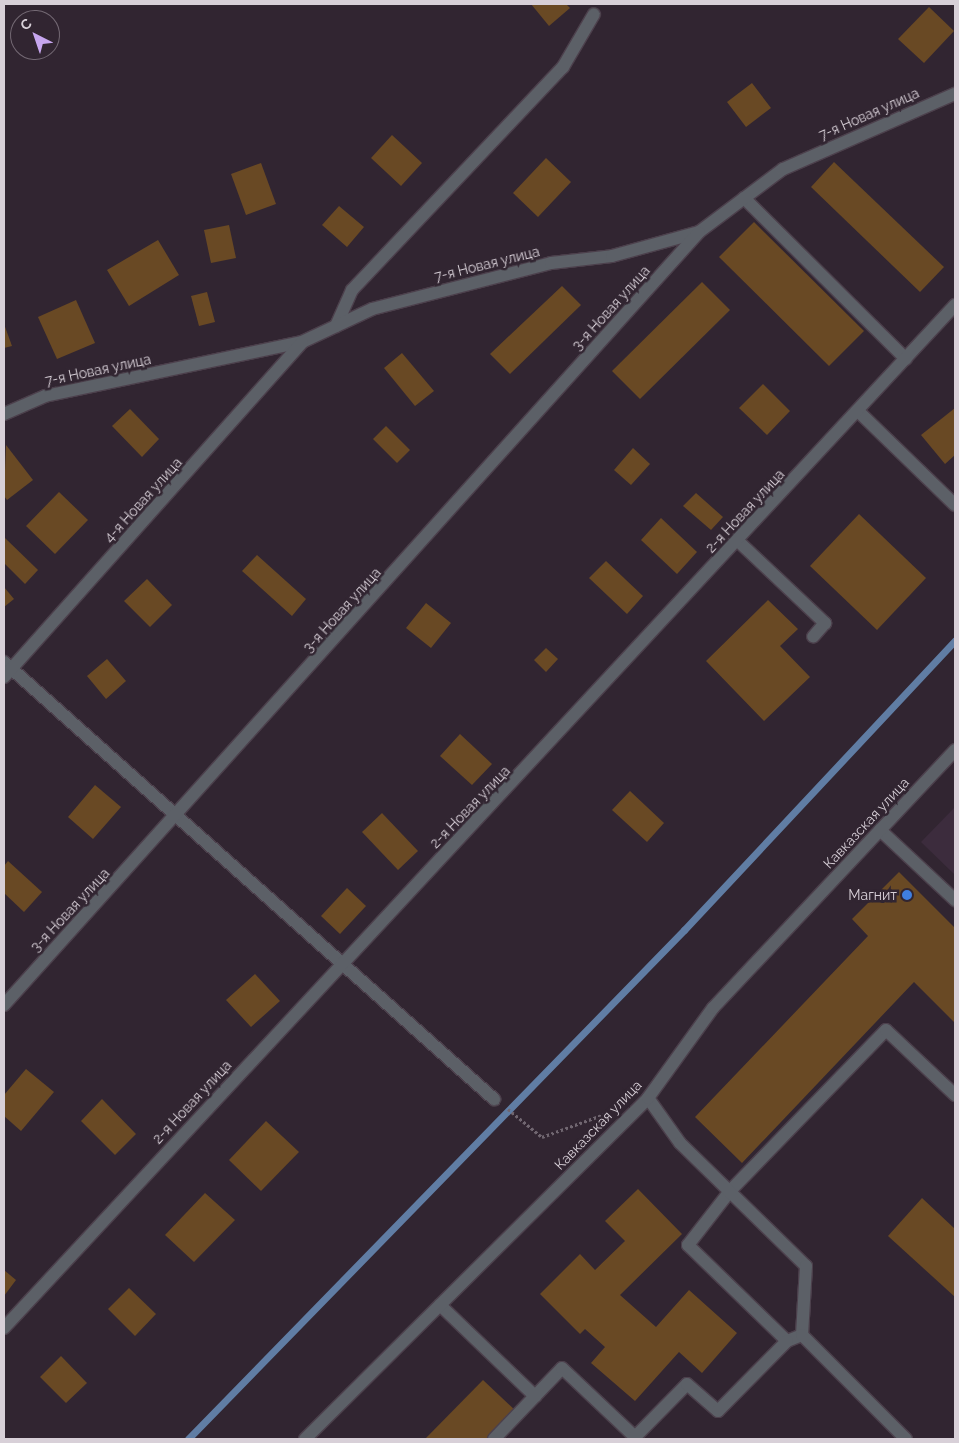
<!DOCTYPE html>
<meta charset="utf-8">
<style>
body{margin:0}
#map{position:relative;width:959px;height:1443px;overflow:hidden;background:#312531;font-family:Raleway,sans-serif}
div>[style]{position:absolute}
.built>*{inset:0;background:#3c2c3d}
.stream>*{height:7px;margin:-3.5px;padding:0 3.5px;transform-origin:3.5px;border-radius:3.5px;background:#607da4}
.building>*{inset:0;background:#694924}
.path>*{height:3px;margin-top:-1.5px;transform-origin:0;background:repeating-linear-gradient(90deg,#706670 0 2.5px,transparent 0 5px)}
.roads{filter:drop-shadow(1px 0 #4c404c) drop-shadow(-1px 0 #4c404c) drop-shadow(0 1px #4c404c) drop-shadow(0 -1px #4c404c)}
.service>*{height:12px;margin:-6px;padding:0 6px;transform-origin:6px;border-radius:6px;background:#5c6067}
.minor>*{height:12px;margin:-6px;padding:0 6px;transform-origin:6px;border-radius:6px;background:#5c6067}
.dots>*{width:14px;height:14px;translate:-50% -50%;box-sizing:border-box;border:2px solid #312531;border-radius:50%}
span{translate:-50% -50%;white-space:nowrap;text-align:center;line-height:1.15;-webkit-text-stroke:5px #312531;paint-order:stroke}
.street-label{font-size:14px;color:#d8d0d8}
.poi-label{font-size:14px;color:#d8d0d8}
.right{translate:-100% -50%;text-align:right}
.frame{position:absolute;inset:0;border:5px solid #d8d0d8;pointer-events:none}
.north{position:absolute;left:10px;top:10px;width:50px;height:50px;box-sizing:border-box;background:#312531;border:1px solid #746974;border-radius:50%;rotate:319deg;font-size:14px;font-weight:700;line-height:20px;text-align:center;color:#d8d0d8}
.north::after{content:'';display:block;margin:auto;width:18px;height:22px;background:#c7a6ef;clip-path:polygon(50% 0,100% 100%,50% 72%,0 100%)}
</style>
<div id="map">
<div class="built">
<div style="clip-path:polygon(955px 807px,955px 875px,921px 842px)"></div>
</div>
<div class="stream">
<div style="left:188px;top:1439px;width:711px;rotate:-45.74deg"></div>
<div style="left:684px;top:930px;width:397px;rotate:-46.9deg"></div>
</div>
<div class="building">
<div style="clip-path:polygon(531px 4px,566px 4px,570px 8px,549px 26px)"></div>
<div style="clip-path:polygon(929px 7px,954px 31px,924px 63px,898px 39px)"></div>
<div style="clip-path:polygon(752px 83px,771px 108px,746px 127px,727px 102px)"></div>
<div style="clip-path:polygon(392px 135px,422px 163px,401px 186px,371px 158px)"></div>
<div style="clip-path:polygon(546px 158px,571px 182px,538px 217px,513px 193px)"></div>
<div style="clip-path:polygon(834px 162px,944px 267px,920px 292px,811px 187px)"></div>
<div style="clip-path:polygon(261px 163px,276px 204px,246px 215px,231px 174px)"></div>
<div style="clip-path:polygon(339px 206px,364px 227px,347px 247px,322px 225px)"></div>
<div style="clip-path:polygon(754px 222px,864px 331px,829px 366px,719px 257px)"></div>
<div style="clip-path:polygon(229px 225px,236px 258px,211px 263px,204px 230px)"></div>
<div style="clip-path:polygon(158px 240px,179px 275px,129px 306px,107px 270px)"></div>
<div style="clip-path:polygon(702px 282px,730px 310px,640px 399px,612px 371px)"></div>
<div style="clip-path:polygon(562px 286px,581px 305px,510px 374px,490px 354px)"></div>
<div style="clip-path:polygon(207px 292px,215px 322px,199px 326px,191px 296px)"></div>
<div style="clip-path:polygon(76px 300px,95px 343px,57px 359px,38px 317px)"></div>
<div style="clip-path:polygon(4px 324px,12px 346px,4px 348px)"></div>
<div style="clip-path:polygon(402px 353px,434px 391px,415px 406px,384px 368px)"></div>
<div style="clip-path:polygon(763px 384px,790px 411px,767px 435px,739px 408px)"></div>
<div style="clip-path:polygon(955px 408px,955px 455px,945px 464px,921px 435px)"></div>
<div style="clip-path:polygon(130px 409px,159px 439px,142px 457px,112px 426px)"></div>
<div style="clip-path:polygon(386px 426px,410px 450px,397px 463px,373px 439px)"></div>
<div style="clip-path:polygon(6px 445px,33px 480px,7px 500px,4px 496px)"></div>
<div style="clip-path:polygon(633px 448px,650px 464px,631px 485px,614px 470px)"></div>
<div style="clip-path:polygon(59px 492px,88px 520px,55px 554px,26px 526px)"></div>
<div style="clip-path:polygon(696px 493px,723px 517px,711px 530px,683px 506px)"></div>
<div style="clip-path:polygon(859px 514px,926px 578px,877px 630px,810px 566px)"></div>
<div style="clip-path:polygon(661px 518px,697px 552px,677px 574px,641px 540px)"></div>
<div style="clip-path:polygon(4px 537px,38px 570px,25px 584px,4px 563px)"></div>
<div style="clip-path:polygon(257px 555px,306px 599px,292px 616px,242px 571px)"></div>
<div style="clip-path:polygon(606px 561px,643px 596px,627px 614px,589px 578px)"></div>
<div style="clip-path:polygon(147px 579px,172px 605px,150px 627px,124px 601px)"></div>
<div style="clip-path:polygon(4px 587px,14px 599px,4px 607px)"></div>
<div style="clip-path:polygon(768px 600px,798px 629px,780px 646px,810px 677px,764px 721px,706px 661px)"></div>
<div style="clip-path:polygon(426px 603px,451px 623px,431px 648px,406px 628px)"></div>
<div style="clip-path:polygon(546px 648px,558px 659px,546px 672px,534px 660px)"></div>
<div style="clip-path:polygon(107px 659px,126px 681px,106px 699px,87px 676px)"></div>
<div style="clip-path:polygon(460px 734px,492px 764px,472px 785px,440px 756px)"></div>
<div style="clip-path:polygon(95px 785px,121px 807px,93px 839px,68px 817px)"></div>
<div style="clip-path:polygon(630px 791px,664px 823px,647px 842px,612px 810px)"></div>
<div style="clip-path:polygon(382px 813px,418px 851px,398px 870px,362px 832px)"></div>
<div style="clip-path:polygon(8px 861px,42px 892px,24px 912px,4px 893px,4px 866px)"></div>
<div style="clip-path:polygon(899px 872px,955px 928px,955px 1023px,914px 982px,742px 1163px,695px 1117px,868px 936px,852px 919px)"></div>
<div style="clip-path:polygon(347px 888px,366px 906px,340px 934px,321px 916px)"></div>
<div style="clip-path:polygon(255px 974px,280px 1001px,251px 1027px,226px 1000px)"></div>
<div style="clip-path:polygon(26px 1069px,54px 1092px,21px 1131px,4px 1116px,4px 1095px)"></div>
<div style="clip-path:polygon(102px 1099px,136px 1134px,115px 1155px,81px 1121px)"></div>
<div style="clip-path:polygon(266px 1121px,299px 1152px,261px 1191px,229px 1160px)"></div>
<div style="clip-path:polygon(638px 1189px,682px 1234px,620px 1295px,656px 1327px,689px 1290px,737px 1333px,702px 1373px,679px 1352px,635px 1401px,591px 1363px,605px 1347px,585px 1329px,580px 1334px,540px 1294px,580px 1254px,595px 1270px,625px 1241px,605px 1221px)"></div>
<div style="clip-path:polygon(205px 1193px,235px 1220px,194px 1262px,165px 1235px)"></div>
<div style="clip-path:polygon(922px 1198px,955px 1229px,955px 1297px,888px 1236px)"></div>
<div style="clip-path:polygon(4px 1270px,16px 1280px,4px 1296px)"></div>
<div style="clip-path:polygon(129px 1288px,156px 1314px,135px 1336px,108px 1309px)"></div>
<div style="clip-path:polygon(61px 1356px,87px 1383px,66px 1403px,40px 1377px)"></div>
<div style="clip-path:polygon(483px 1380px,519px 1414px,495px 1439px,425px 1439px)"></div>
</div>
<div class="path">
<div style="left:508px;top:1109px;width:44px;rotate:39.5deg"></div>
<div style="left:542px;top:1137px;width:67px;rotate:-20.1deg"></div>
</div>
<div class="roads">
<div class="service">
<div style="left:336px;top:326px;width:39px;rotate:-66deg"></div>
<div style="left:352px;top:290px;width:307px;rotate:-46.6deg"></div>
<div style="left:563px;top:67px;width:61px;rotate:-59.7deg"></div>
<div style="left:858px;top:411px;width:135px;rotate:44.1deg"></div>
<div style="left:738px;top:541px;width:120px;rotate:43.3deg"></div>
<div style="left:825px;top:623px;width:18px;rotate:131deg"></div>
<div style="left:880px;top:830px;width:103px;rotate:43deg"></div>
<div style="left:440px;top:1305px;width:132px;rotate:43.8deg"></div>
<div style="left:802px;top:1335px;width:16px;rotate:158deg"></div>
<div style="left:787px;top:1341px;width:138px;rotate:-135.9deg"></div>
<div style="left:688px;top:1245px;width:68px;rotate:-52.1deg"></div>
<div style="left:730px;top:1191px;width:224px;rotate:-45.9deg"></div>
<div style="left:886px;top:1030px;width:95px;rotate:43.3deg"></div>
<div style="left:494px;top:1439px;width:98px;rotate:-46.2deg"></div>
<div style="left:562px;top:1368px;width:100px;rotate:43.4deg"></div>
<div style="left:635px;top:1437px;width:74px;rotate:-45.5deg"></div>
<div style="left:687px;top:1384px;width:41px;rotate:41.1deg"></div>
<div style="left:718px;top:1411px;width:98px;rotate:-45.4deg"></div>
</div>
<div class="minor">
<div style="left:744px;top:198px;width:228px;rotate:44.8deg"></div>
<div style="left:4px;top:414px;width:45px;rotate:-23.7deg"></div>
<div style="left:45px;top:396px;width:263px;rotate:-11.9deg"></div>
<div style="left:302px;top:342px;width:77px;rotate:-25.2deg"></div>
<div style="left:372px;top:309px;width:185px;rotate:-14.4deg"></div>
<div style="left:551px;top:263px;width:61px;rotate:-6.5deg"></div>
<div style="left:612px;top:256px;width:90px;rotate:-15.4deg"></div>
<div style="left:699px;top:232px;width:105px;rotate:-36.9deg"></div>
<div style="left:783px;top:169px;width:188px;rotate:-23.6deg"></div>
<div style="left:4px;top:662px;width:657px;rotate:41.73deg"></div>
<div style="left:4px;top:677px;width:448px;rotate:-48.3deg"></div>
<div style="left:4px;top:1005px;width:1039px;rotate:-48.04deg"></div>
<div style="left:648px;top:1098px;width:55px;rotate:54.6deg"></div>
<div style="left:680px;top:1143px;width:176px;rotate:44.3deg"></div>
<div style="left:806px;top:1266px;width:69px;rotate:93.3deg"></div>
<div style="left:802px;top:1335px;width:147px;rotate:45deg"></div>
<div style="left:4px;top:1328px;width:1397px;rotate:-47.09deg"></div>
<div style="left:305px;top:1439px;width:484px;rotate:-44.8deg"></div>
<div style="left:648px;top:1098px;width:111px;rotate:-54.2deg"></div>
<div style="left:713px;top:1008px;width:354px;rotate:-46.8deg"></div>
</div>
</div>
<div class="dots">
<div style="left:907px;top:895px;background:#3f7fe0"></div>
</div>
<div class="street-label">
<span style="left:869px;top:114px;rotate:-24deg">7-я Новая улица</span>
<span style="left:487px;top:264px;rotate:-14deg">7-я Новая улица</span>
<span style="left:611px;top:308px;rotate:-48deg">3-я Новая улица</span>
<span style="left:98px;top:370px;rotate:-12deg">7-я Новая улица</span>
<span style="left:143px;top:500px;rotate:-48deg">4-я Новая улица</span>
<span style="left:745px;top:511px;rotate:-47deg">2-я Новая улица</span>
<span style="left:342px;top:610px;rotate:-48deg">3-я Новая улица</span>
<span style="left:470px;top:807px;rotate:-46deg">2-я Новая улица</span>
<span style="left:866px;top:823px;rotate:-47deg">Кавказская улица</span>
<span style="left:70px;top:910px;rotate:-47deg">3-я Новая улица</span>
<span style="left:192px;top:1102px;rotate:-47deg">2-я Новая улица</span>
<span style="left:598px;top:1125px;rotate:-46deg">Кавказская улица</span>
</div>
<div class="poi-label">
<span class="right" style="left:897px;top:895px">Магнит</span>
</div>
<div class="frame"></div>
<div class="north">С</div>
</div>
